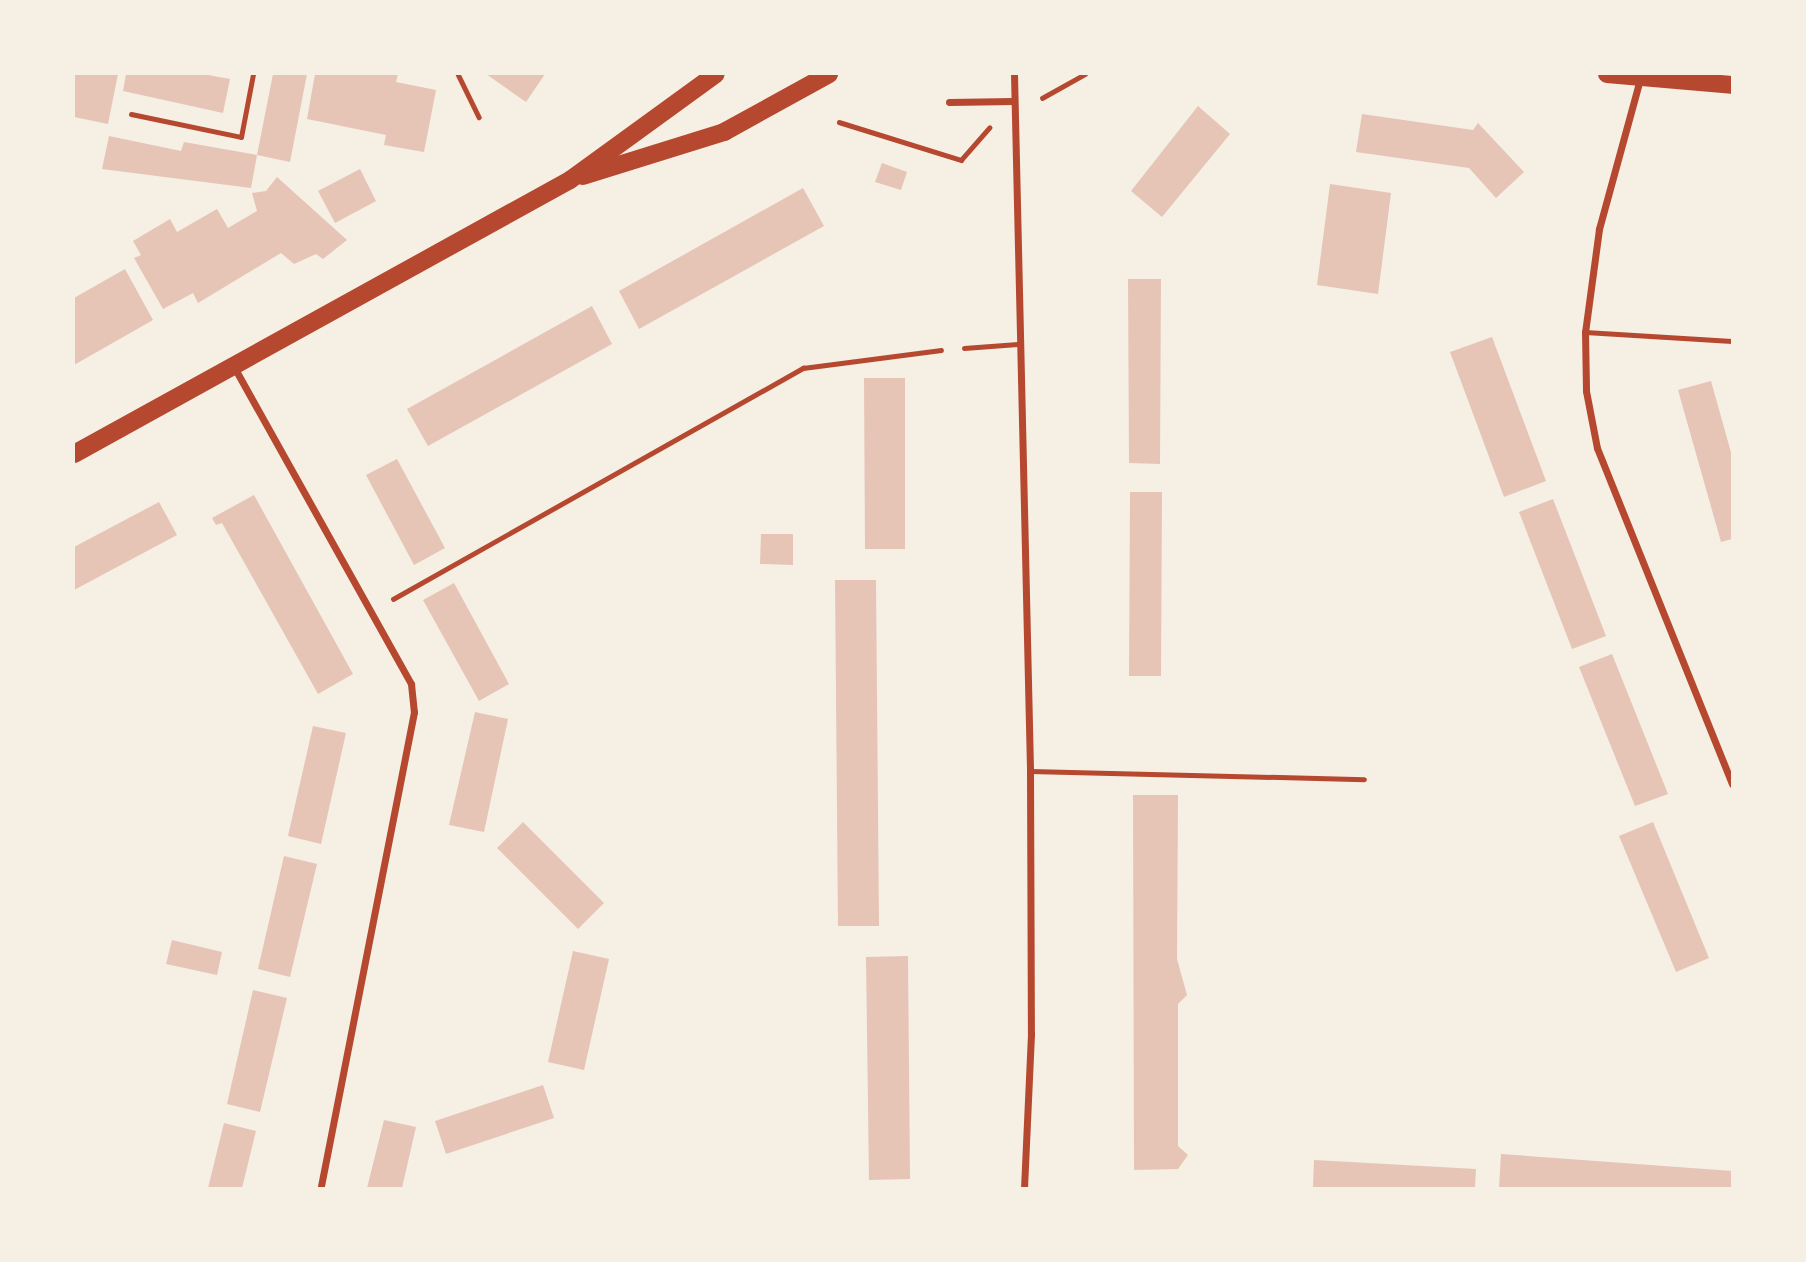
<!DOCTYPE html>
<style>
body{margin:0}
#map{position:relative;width:1806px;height:1262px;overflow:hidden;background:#f6efe4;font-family:Ubuntu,sans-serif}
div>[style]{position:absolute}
.building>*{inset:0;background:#e6c5b7}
.path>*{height:4.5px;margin:-2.25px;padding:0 2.25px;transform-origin:2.25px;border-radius:2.25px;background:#b5482f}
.service>*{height:5px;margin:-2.5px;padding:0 2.5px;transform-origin:2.5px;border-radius:2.5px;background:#b5482f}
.minor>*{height:7px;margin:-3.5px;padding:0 3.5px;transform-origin:3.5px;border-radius:3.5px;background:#b5482f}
.primary>*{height:18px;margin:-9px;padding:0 9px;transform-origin:9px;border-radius:9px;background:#b5482f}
span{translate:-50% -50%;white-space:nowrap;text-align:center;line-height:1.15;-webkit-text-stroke:6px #f6efe4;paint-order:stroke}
.frame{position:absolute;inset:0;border:75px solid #f6efe4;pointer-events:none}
</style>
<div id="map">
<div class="building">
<div style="clip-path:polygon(74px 74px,118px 74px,108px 124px,74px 117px)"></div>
<div style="clip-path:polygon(126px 74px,203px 74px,230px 79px,223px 113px,123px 91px)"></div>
<div style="clip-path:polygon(273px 74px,307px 74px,290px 162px,257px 155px)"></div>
<div style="clip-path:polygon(315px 74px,398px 74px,396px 82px,436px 90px,424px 152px,384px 145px,386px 135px,307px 119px)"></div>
<div style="clip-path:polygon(486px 74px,545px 74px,526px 102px)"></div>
<div style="clip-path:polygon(1198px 106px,1230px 134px,1162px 217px,1131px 191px)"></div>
<div style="clip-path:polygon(1362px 114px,1473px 130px,1478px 123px,1524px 172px,1496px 198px,1469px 168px,1356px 152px)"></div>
<div style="clip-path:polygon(109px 136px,181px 151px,184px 142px,257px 155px,251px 188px,102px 169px)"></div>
<div style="clip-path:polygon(882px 163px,907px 172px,901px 190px,875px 182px)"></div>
<div style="clip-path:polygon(360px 169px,376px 201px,335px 223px,318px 191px)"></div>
<div style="clip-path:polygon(277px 177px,347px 240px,323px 259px,316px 254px,294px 264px,281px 253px,198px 303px,193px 293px,163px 309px,134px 258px,141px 255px,133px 241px,170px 219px,177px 232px,217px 209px,228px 228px,257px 211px,252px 193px,266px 191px)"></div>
<div style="clip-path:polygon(1330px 184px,1391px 193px,1378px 294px,1317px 285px)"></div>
<div style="clip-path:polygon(803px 188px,824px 226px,639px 329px,619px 291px)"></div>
<div style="clip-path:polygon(125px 269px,153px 320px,74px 365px,74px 298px)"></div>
<div style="clip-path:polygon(1128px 279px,1161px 279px,1160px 464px,1129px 463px)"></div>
<div style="clip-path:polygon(592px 306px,612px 344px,428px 446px,407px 409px)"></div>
<div style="clip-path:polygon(1492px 337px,1546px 481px,1504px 497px,1450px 352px)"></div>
<div style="clip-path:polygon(864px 378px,905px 378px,905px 549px,865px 549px)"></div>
<div style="clip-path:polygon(1711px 381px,1732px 456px,1732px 539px,1721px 542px,1678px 390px)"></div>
<div style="clip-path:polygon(397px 459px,445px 548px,414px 565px,366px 475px)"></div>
<div style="clip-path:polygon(1130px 492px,1162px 492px,1161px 676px,1129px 676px)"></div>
<div style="clip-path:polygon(254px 495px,353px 674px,318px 694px,222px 523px,216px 525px,212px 518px)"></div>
<div style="clip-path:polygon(1553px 499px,1606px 636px,1572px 649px,1519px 512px)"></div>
<div style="clip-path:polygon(159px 502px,177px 535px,74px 590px,74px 547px)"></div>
<div style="clip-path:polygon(761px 534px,793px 534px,793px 565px,760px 564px)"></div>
<div style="clip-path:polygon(835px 580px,876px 580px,879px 926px,838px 926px)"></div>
<div style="clip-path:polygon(454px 583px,509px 684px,479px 701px,423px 600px)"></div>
<div style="clip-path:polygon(1612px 654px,1668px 794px,1635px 806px,1579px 667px)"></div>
<div style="clip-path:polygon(475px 712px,508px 719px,484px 832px,449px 825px)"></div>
<div style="clip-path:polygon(313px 726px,346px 733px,321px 844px,288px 836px)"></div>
<div style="clip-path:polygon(1133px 795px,1178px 795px,1177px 959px,1187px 995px,1178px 1004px,1178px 1146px,1188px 1155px,1178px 1169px,1134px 1170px)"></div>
<div style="clip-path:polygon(523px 822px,604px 903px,578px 929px,497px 848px)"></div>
<div style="clip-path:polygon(1653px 822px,1709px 958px,1676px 972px,1619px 836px)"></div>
<div style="clip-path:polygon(284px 856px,317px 864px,290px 977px,258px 969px)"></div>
<div style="clip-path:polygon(172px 940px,222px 952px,217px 975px,166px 964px)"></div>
<div style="clip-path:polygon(573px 951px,609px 959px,584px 1070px,548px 1062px)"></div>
<div style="clip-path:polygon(908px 956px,910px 1179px,869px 1180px,866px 957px)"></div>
<div style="clip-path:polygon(253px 990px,287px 998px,260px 1112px,227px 1104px)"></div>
<div style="clip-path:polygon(543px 1085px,554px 1118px,446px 1154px,435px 1121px)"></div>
<div style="clip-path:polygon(384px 1120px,416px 1127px,402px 1188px,367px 1188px)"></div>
<div style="clip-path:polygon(224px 1123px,256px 1131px,242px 1188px,208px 1188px)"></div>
<div style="clip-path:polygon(1501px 1154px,1732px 1171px,1732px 1188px,1499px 1188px)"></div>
<div style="clip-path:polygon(1314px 1160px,1476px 1169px,1475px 1188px,1313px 1188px)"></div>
</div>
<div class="path">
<div style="left:458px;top:74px;width:48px;rotate:64deg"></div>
<div style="left:1042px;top:98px;width:49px;rotate:-29.2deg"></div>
<div style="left:839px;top:122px;width:128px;rotate:17.3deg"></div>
<div style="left:961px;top:160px;width:43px;rotate:-48.8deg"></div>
<div style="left:393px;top:599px;width:471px;rotate:-29.4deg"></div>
<div style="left:803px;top:368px;width:139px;rotate:-7.4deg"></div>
</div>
<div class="service">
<div style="left:131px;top:114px;width:112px;rotate:11.8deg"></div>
<div style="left:241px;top:137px;width:64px;rotate:-79.2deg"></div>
<div style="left:1585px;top:332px;width:147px;rotate:3.5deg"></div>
<div style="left:964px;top:348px;width:55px;rotate:-4.2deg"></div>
<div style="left:1030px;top:771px;width:334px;rotate:1.4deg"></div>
</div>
<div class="minor">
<div style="left:1014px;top:74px;width:697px;rotate:88.68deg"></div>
<div style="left:1030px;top:771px;width:263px;rotate:89.8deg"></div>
<div style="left:1031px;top:1034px;width:154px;rotate:92.6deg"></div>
<div style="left:1640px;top:79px;width:156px;rotate:105.3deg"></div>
<div style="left:1599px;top:229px;width:104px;rotate:97.7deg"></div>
<div style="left:1585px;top:332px;width:59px;rotate:89deg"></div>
<div style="left:1586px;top:391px;width:58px;rotate:79.1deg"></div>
<div style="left:1597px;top:448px;width:362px;rotate:68.1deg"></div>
<div style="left:949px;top:102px;width:64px;rotate:-0.9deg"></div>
<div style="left:234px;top:367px;width:363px;rotate:60.8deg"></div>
<div style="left:411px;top:684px;width:28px;rotate:84deg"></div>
<div style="left:414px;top:712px;width:485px;rotate:101.1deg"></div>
</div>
<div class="primary">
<div style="left:1607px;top:74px;width:125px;rotate:5deg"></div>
<div style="left:583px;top:176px;width:148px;rotate:-17.3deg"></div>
<div style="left:724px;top:132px;width:120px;rotate:-28.9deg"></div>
<div style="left:74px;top:454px;width:567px;rotate:-28.92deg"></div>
<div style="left:570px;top:180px;width:180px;rotate:-36deg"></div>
</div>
<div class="frame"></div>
</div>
